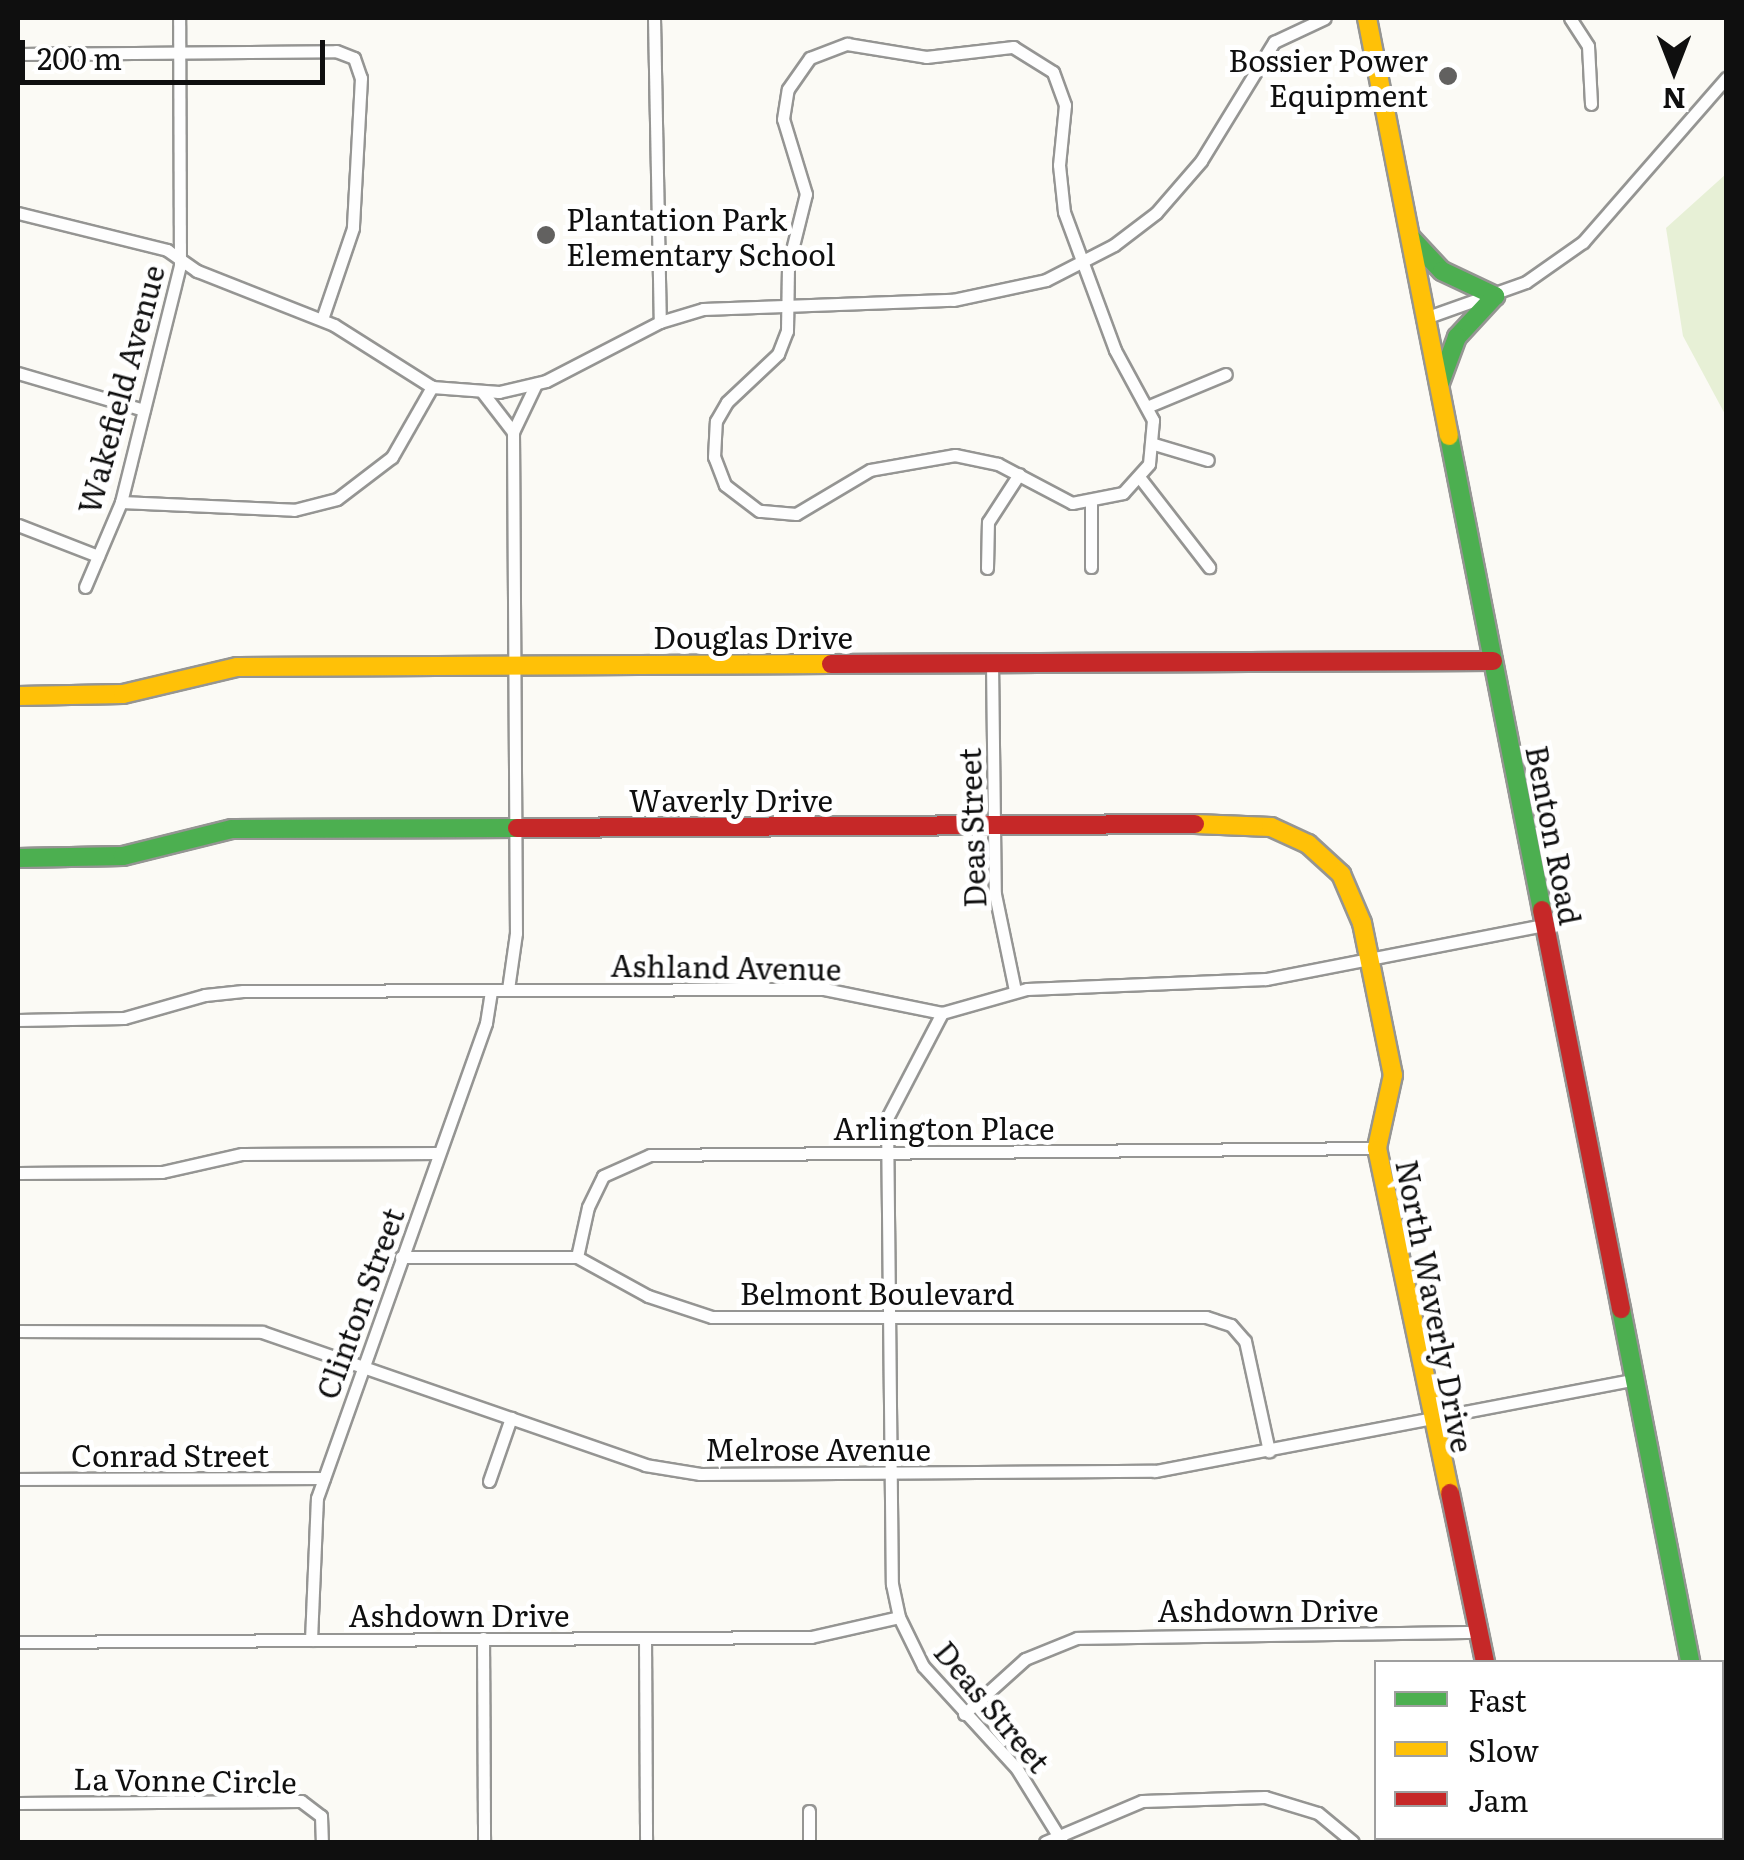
<!DOCTYPE html>
<style>
body{margin:0}
#map{position:relative;width:1744px;height:1860px;overflow:hidden;background:#fbfaf5;font-family:Literata,serif}
div>[style]{position:absolute}
.green>*{inset:0;background:#e7f0d6}
.roads{filter:drop-shadow(2px 0 #959593) drop-shadow(-2px 0 #959593) drop-shadow(0 2px #959593) drop-shadow(0 -2px #959593)}
.street>*{height:11px;margin:-5.5px;padding:0 5.5px;transform-origin:5.5px;border-radius:5.5px;background:#fefefe}
.fast>*{height:18px;margin:-9px;padding:0 9px;transform-origin:9px;border-radius:9px;background:#4caf50}
.slow>*{height:18px;margin:-9px;padding:0 9px;transform-origin:9px;border-radius:9px;background:#ffc107}
.jam>*{height:18px;margin:-9px;padding:0 9px;transform-origin:9px;border-radius:9px;background:#c62828}
.dots>*{width:28px;height:28px;translate:-50% -50%;box-sizing:border-box;border:5px solid #fff;border-radius:50%}
span{translate:-50% -50%;white-space:nowrap;text-align:center;line-height:1.15;-webkit-text-stroke:10px #fff;paint-order:stroke}
.poi-label{font-size:30px;color:#0f0f0f}
.right{translate:-100% -50%;text-align:right}
.left{translate:0 -50%;text-align:left}
.street-label{font-size:30px;color:#0f0f0f}
.frame{position:absolute;inset:0;border:20px solid #0f0f0f;pointer-events:none}
.legend{position:absolute;left:1374px;top:1660px;width:350px;height:180px;box-sizing:border-box;background:#fff;border:2px solid #9f9f9f;margin:0;padding:12px 18px;list-style:none;font-size:30px;color:#0f0f0f}
.legend li{display:flex;align-items:center;gap:20px;height:50px}
.legend b{width:50px;border:2px solid #9f9f9f}
.north{position:absolute;left:1624px;top:20px;width:100px;height:100px;-webkit-text-stroke:8px #fff;paint-order:stroke;rotate:180deg;font-size:28px;font-weight:700;line-height:40px;text-align:center;color:#0f0f0f}
.north::after{content:'';display:block;margin:auto;width:35px;height:45px;background:#0f0f0f;clip-path:polygon(50% 0,100% 100%,50% 72%,0 100%)}
.scale{position:absolute;left:20px;top:40px;width:305px;height:45px;box-sizing:border-box;border:5px solid #0f0f0f;border-top:0;padding-left:12px;font-size:30px;line-height:35px;white-space:nowrap;color:#0f0f0f;-webkit-text-stroke:8px #fff;paint-order:stroke}
</style>
<div id="map">
<div class="green">
<div style="clip-path:polygon(1726px 174px,1726px 416px,1683px 336px,1666px 228px)"></div>
</div>
<div class="roads">
<div class="street">
<div style="left:654px;top:18px;width:304px;rotate:88.9deg"></div>
<div style="left:1570px;top:18px;width:33px;rotate:57deg"></div>
<div style="left:1588px;top:46px;width:58px;rotate:87deg"></div>
<div style="left:847px;top:44px;width:80px;rotate:9.3deg"></div>
<div style="left:926px;top:57px;width:88px;rotate:-6.6deg"></div>
<div style="left:1013px;top:47px;width:47px;rotate:32deg"></div>
<div style="left:1053px;top:72px;width:35px;rotate:70deg"></div>
<div style="left:1065px;top:105px;width:60px;rotate:95.7deg"></div>
<div style="left:1059px;top:165px;width:47px;rotate:83.9deg"></div>
<div style="left:1064px;top:212px;width:147px;rotate:69.7deg"></div>
<div style="left:1115px;top:350px;width:80px;rotate:61.5deg"></div>
<div style="left:1153px;top:420px;width:44px;rotate:95.2deg"></div>
<div style="left:1149px;top:464px;width:39px;rotate:132deg"></div>
<div style="left:1123px;top:493px;width:52px;rotate:168.9deg"></div>
<div style="left:1072px;top:503px;width:84px;rotate:-152.2deg"></div>
<div style="left:998px;top:464px;width:44px;rotate:-168.2deg"></div>
<div style="left:955px;top:455px;width:86px;rotate:170deg"></div>
<div style="left:870px;top:470px;width:86px;rotate:149.3deg"></div>
<div style="left:796px;top:514px;width:37px;rotate:-175deg"></div>
<div style="left:759px;top:511px;width:43px;rotate:-142.6deg"></div>
<div style="left:725px;top:485px;width:30px;rotate:-111deg"></div>
<div style="left:714px;top:457px;width:36px;rotate:-87deg"></div>
<div style="left:716px;top:421px;width:22px;rotate:-60deg"></div>
<div style="left:727px;top:402px;width:70px;rotate:-43.3deg"></div>
<div style="left:778px;top:354px;width:25px;rotate:-69deg"></div>
<div style="left:787px;top:331px;width:65px;rotate:-89.1deg"></div>
<div style="left:788px;top:266px;width:74px;rotate:-76deg"></div>
<div style="left:806px;top:194px;width:78px;rotate:-107deg"></div>
<div style="left:783px;top:119px;width:30px;rotate:-81deg"></div>
<div style="left:788px;top:89px;width:38px;rotate:-55deg"></div>
<div style="left:810px;top:58px;width:40px;rotate:-21deg"></div>
<div style="left:18px;top:54px;width:318px;rotate:-0.5deg"></div>
<div style="left:336px;top:51px;width:19px;rotate:21deg"></div>
<div style="left:354px;top:58px;width:21px;rotate:71deg"></div>
<div style="left:361px;top:78px;width:150px;rotate:93.1deg"></div>
<div style="left:353px;top:228px;width:96px;rotate:108.8deg"></div>
<div style="left:18px;top:213px;width:154px;rotate:13.9deg"></div>
<div style="left:167px;top:250px;width:37px;rotate:35deg"></div>
<div style="left:197px;top:271px;width:147px;rotate:21.5deg"></div>
<div style="left:334px;top:325px;width:116px;rotate:32.3deg"></div>
<div style="left:432px;top:387px;width:67px;rotate:4.3deg"></div>
<div style="left:499px;top:392px;width:48px;rotate:-13.2deg"></div>
<div style="left:546px;top:381px;width:128px;rotate:-27.4deg"></div>
<div style="left:660px;top:322px;width:45px;rotate:-16.8deg"></div>
<div style="left:703px;top:309px;width:250px;rotate:-2.1deg"></div>
<div style="left:953px;top:300px;width:95px;rotate:-12.1deg"></div>
<div style="left:1046px;top:280px;width:76px;rotate:-27.2deg"></div>
<div style="left:1114px;top:245px;width:53px;rotate:-37.3deg"></div>
<div style="left:1156px;top:213px;width:69px;rotate:-49.1deg"></div>
<div style="left:1201px;top:161px;width:140px;rotate:-58.5deg"></div>
<div style="left:1274px;top:42px;width:56px;rotate:-25.2deg"></div>
<div style="left:1425px;top:318px;width:107px;rotate:-19.6deg"></div>
<div style="left:1526px;top:282px;width:70px;rotate:-35.1deg"></div>
<div style="left:1583px;top:242px;width:218px;rotate:-48.9deg"></div>
<div style="left:18px;top:373px;width:131px;rotate:16.4deg"></div>
<div style="left:483px;top:393px;width:49px;rotate:52.4deg"></div>
<div style="left:513px;top:432px;width:501px;rotate:89.66deg"></div>
<div style="left:516px;top:933px;width:57px;rotate:98.1deg"></div>
<div style="left:1149px;top:406px;width:83px;rotate:-22.6deg"></div>
<div style="left:513px;top:432px;width:53px;rotate:-64.4deg"></div>
<div style="left:1154px;top:444px;width:56px;rotate:16.5deg"></div>
<div style="left:1140px;top:478px;width:113px;rotate:52.2deg"></div>
<div style="left:121px;top:502px;width:173px;rotate:2.6deg"></div>
<div style="left:294px;top:510px;width:44px;rotate:-14.3deg"></div>
<div style="left:337px;top:499px;width:69px;rotate:-37.4deg"></div>
<div style="left:392px;top:457px;width:81px;rotate:-60.3deg"></div>
<div style="left:1091px;top:504px;width:63px;rotate:90deg"></div>
<div style="left:18px;top:525px;width:86px;rotate:21.2deg"></div>
<div style="left:987px;top:568px;width:46px;rotate:-88.8deg"></div>
<div style="left:988px;top:522px;width:57px;rotate:-57.1deg"></div>
<div style="left:85px;top:587px;width:92px;rotate:-67deg"></div>
<div style="left:121px;top:502px;width:243px;rotate:-76deg"></div>
<div style="left:180px;top:266px;width:248px;rotate:-90.2deg"></div>
<div style="left:992px;top:662px;width:232px;rotate:89.3deg"></div>
<div style="left:995px;top:894px;width:99px;rotate:78.3deg"></div>
<div style="left:942px;top:1013px;width:119px;rotate:117.6deg"></div>
<div style="left:887px;top:1118px;width:466px;rotate:89.4deg"></div>
<div style="left:892px;top:1584px;width:34px;rotate:78deg"></div>
<div style="left:899px;top:1617px;width:55px;rotate:63.9deg"></div>
<div style="left:923px;top:1666px;width:139px;rotate:47.6deg"></div>
<div style="left:1017px;top:1769px;width:86px;rotate:58.3deg"></div>
<div style="left:18px;top:1020px;width:106px;rotate:-1.1deg"></div>
<div style="left:124px;top:1018px;width:84px;rotate:-15.9deg"></div>
<div style="left:205px;top:995px;width:38px;rotate:-6deg"></div>
<div style="left:243px;top:991px;width:581px;rotate:-0.2deg"></div>
<div style="left:824px;top:989px;width:120px;rotate:11.5deg"></div>
<div style="left:942px;top:1013px;width:88px;rotate:-15.8deg"></div>
<div style="left:1027px;top:989px;width:239px;rotate:-2.4deg"></div>
<div style="left:1266px;top:979px;width:284px;rotate:-11deg"></div>
<div style="left:18px;top:1173px;width:144px;rotate:-0.4deg"></div>
<div style="left:162px;top:1172px;width:82px;rotate:-12.7deg"></div>
<div style="left:242px;top:1154px;width:197px;rotate:-0.3deg"></div>
<div style="left:401px;top:1257px;width:176px"></div>
<div style="left:577px;top:1257px;width:81px;rotate:28.8deg"></div>
<div style="left:648px;top:1296px;width:67px;rotate:18.2deg"></div>
<div style="left:712px;top:1317px;width:494px"></div>
<div style="left:1206px;top:1317px;width:26px;rotate:18deg"></div>
<div style="left:1231px;top:1325px;width:21px;rotate:49deg"></div>
<div style="left:1245px;top:1341px;width:113px;rotate:77.7deg"></div>
<div style="left:577px;top:1257px;width:51px;rotate:-77.6deg"></div>
<div style="left:588px;top:1207px;width:34px;rotate:-64deg"></div>
<div style="left:603px;top:1176px;width:51px;rotate:-24.1deg"></div>
<div style="left:650px;top:1155px;width:727px;rotate:-0.55deg"></div>
<div style="left:18px;top:1331px;width:244px;rotate:0.2deg"></div>
<div style="left:262px;top:1332px;width:405px;rotate:19.1deg"></div>
<div style="left:645px;top:1465px;width:56px;rotate:9.3deg"></div>
<div style="left:700px;top:1474px;width:455px;rotate:-0.4deg"></div>
<div style="left:1155px;top:1471px;width:487px;rotate:-10.8deg"></div>
<div style="left:18px;top:1479px;width:306px;rotate:-0.2deg"></div>
<div style="left:489px;top:1481px;width:67px;rotate:-70.8deg"></div>
<div style="left:483px;top:1638px;width:204px;rotate:89.7deg"></div>
<div style="left:645px;top:1638px;width:204px;rotate:89.7deg"></div>
<div style="left:311px;top:1640px;width:142px;rotate:-87.6deg"></div>
<div style="left:317px;top:1498px;width:504px;rotate:-70.41deg"></div>
<div style="left:486px;top:1023px;width:33px;rotate:-81deg"></div>
<div style="left:18px;top:1642px;width:793px;rotate:-0.36deg"></div>
<div style="left:811px;top:1637px;width:90px;rotate:-12.8deg"></div>
<div style="left:964px;top:1714px;width:82px;rotate:-42deg"></div>
<div style="left:1025px;top:1659px;width:56px;rotate:-22deg"></div>
<div style="left:1077px;top:1638px;width:400px;rotate:-0.9deg"></div>
<div style="left:18px;top:1803px;width:283px;rotate:-0.4deg"></div>
<div style="left:301px;top:1801px;width:25px;rotate:37deg"></div>
<div style="left:321px;top:1816px;width:26px;rotate:88deg"></div>
<div style="left:809px;top:1811px;width:31px;rotate:90deg"></div>
<div style="left:1530px;top:1838px;width:4px;rotate:76deg"></div>
<div style="left:1045px;top:1842px;width:105px;rotate:-22.9deg"></div>
<div style="left:1142px;top:1801px;width:123px;rotate:-1.9deg"></div>
<div style="left:1265px;top:1797px;width:55px;rotate:16.8deg"></div>
<div style="left:1318px;top:1813px;width:45px;rotate:39.6deg"></div>
</div>
<div class="fast">
<div style="left:1411px;top:238px;width:45px;rotate:46.8deg"></div>
<div style="left:1442px;top:271px;width:59px;rotate:25.3deg"></div>
<div style="left:1495px;top:296px;width:56px;rotate:132.8deg"></div>
<div style="left:1457px;top:337px;width:49px;rotate:110.3deg"></div>
<div style="left:1449px;top:436px;width:483px;rotate:78.9deg"></div>
<div style="left:18px;top:858px;width:105px;rotate:-1.1deg"></div>
<div style="left:123px;top:856px;width:112px;rotate:-13.9deg"></div>
<div style="left:232px;top:829px;width:285px;rotate:-0.2deg"></div>
<div style="left:1621px;top:1309px;width:360px;rotate:78.9deg"></div>
</div>
<div class="slow">
<div style="left:1367px;top:18px;width:426px;rotate:78.9deg"></div>
<div style="left:18px;top:696px;width:105px;rotate:-1.1deg"></div>
<div style="left:123px;top:694px;width:117px;rotate:-13.3deg"></div>
<div style="left:237px;top:667px;width:594px;rotate:-0.29deg"></div>
<div style="left:1195px;top:824px;width:76px;rotate:2.3deg"></div>
<div style="left:1271px;top:827px;width:41px;rotate:24.7deg"></div>
<div style="left:1308px;top:844px;width:45px;rotate:42.3deg"></div>
<div style="left:1341px;top:874px;width:53px;rotate:66.8deg"></div>
<div style="left:1362px;top:923px;width:155px;rotate:78.5deg"></div>
<div style="left:1393px;top:1075px;width:75px;rotate:102.4deg"></div>
<div style="left:1377px;top:1148px;width:353px;rotate:78.1deg"></div>
</div>
<div class="jam">
<div style="left:831px;top:664px;width:662px;rotate:-0.26deg"></div>
<div style="left:517px;top:828px;width:678px;rotate:-0.34deg"></div>
<div style="left:1542px;top:910px;width:407px;rotate:78.8deg"></div>
<div style="left:1450px;top:1493px;width:173px;rotate:78.3deg"></div>
<div style="left:1722px;top:1791px;width:20px;rotate:79deg"></div>
</div>
</div>
<div class="dots">
<div style="left:1448px;top:76px;background:#626160"></div>
<div style="left:546px;top:235px;background:#626160"></div>
</div>
<div class="poi-label">
<span class="right" style="left:1428px;top:76px">Bossier Power<br>Equipment</span>
<span class="left" style="left:566px;top:235px">Plantation Park<br>Elementary School</span>
</div>
<div class="street-label">
<span style="left:120px;top:389px;rotate:-75deg">Wakefield Avenue</span>
<span style="left:753px;top:636px">Douglas Drive</span>
<span style="left:731px;top:799px">Waverly Drive</span>
<span style="left:971px;top:828px;rotate:-92deg">Deas Street</span>
<span style="left:1555px;top:835px;rotate:79deg">Benton Road</span>
<span style="left:726px;top:966px;rotate:1deg">Ashland Avenue</span>
<span style="left:944px;top:1127px">Arlington Place</span>
<span style="left:877px;top:1292px">Belmont Boulevard</span>
<span style="left:359px;top:1303px;rotate:-70deg">Clinton Street</span>
<span style="left:1436px;top:1306px;rotate:79deg">North Waverly Drive</span>
<span style="left:818px;top:1448px">Melrose Avenue</span>
<span style="left:170px;top:1454px">Conrad Street</span>
<span style="left:1268px;top:1609px">Ashdown Drive</span>
<span style="left:459px;top:1614px">Ashdown Drive</span>
<span style="left:993px;top:1706px;rotate:50deg">Deas Street</span>
<span style="left:185px;top:1779px;rotate:1deg">La Vonne Circle</span>
</div>
<div class="frame"></div>
<ul class="legend">
<li><b style="height:12px;background:#4caf50"></b>Fast</li>
<li><b style="height:12px;background:#ffc107"></b>Slow</li>
<li><b style="height:12px;background:#c62828"></b>Jam</li>
</ul>
<div class="north">N</div>
<div class="scale">200 m</div>
</div>
